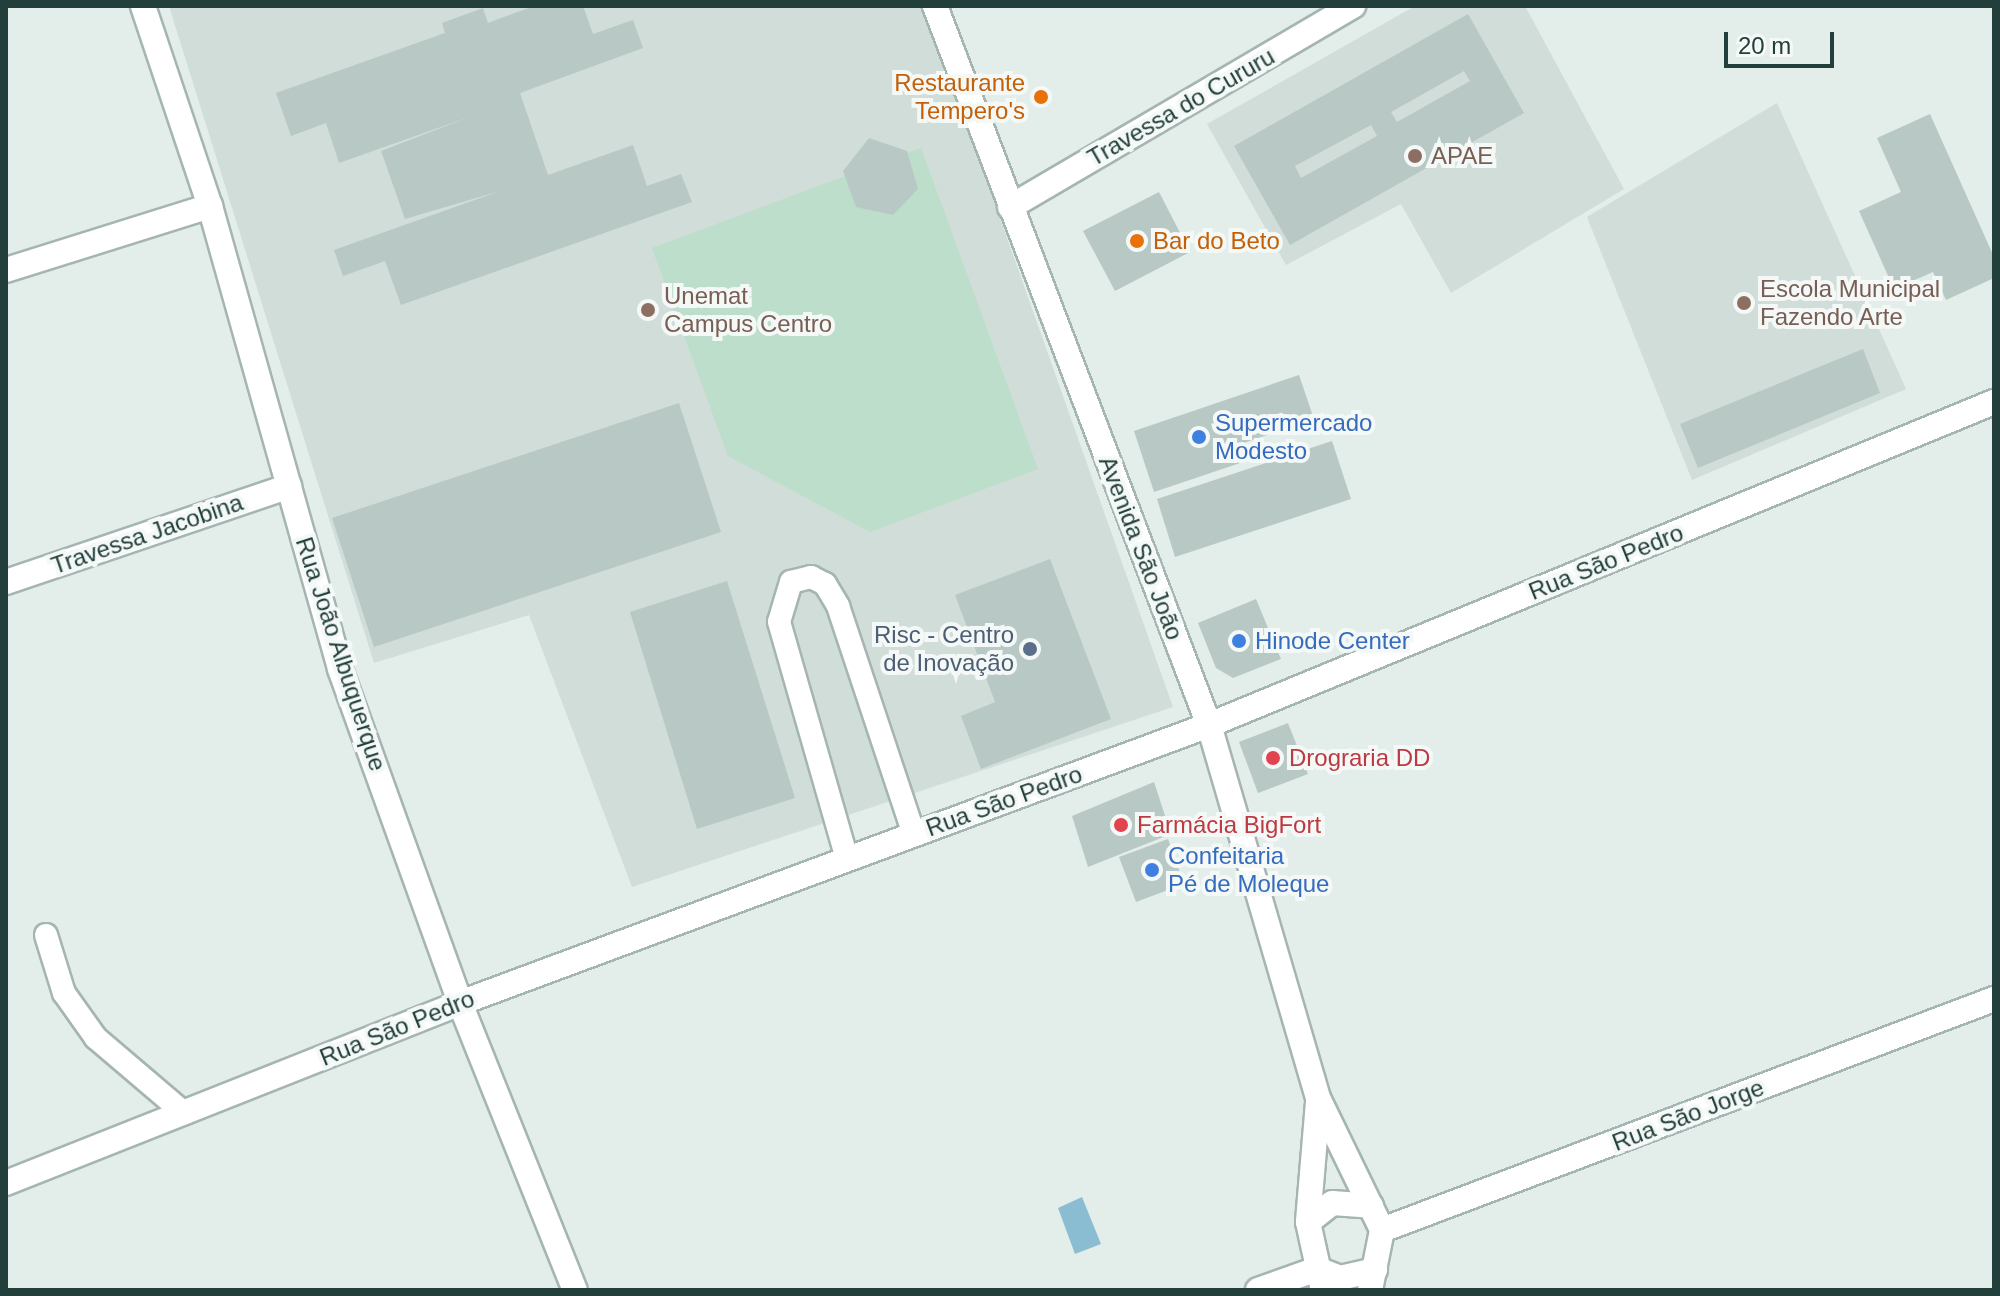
<!DOCTYPE html>
<meta charset="utf-8">
<style>
body{margin:0}
#map{position:relative;width:2000px;height:1296px;overflow:hidden;background:#e3edea;font-family:Arial,sans-serif}
div>[style]{position:absolute}
.built>*{inset:0;background:#d1ddd9}
.green>*{inset:0;background:#bcdeca}
.water>*{inset:0;background:#8bbdd2}
.building>*{inset:0;background:#b8c8c4}
.roads{filter:drop-shadow(2px 0 #a5b5b2) drop-shadow(-2px 0 #a5b5b2) drop-shadow(0 2px #a5b5b2) drop-shadow(0 -2px #a5b5b2)}
.service>*{height:22px;margin:-11px;padding:0 11px;transform-origin:11px;border-radius:11px;background:#fff}
.minor>*{height:24px;margin:-12px;padding:0 12px;transform-origin:12px;border-radius:12px;background:#fff}
.secondary>*{height:24px;margin:-12px;padding:0 12px;transform-origin:12px;border-radius:12px;background:#fff}
.dots>*{width:22px;height:22px;translate:-50% -50%;box-sizing:border-box;border:4px solid #f4f9f7;border-radius:50%}
span{translate:-50% -50%;white-space:nowrap;text-align:center;line-height:1.15;-webkit-text-stroke:8px #f4f9f7;paint-order:stroke}
.food-label{font-size:24px;color:#c56008}
.right{translate:-100% -50%;text-align:right}
.left{translate:0 -50%;text-align:left}
.street-label{font-size:24px;color:#223f3b}
.education-label{font-size:24px;color:#785e54}
.shop-label{font-size:24px;color:#366cbe}
.service-label{font-size:24px;color:#4e5e75}
.health-label{font-size:24px;color:#be3a42}
.frame{position:absolute;inset:0;border:8px solid #223f3b;pointer-events:none}
.scale{position:absolute;left:1724px;top:32px;width:110px;height:36px;box-sizing:border-box;border:4px solid #223f3b;border-top:0;padding-left:10px;font-size:24px;line-height:28px;white-space:nowrap;color:#223f3b;-webkit-text-stroke:6px #f4f9f7;paint-order:stroke}
</style>
<div id="map">
<div class="built">
<div style="clip-path:polygon(169px 6px,925px 6px,1173px 707px,632px 887px,529px 615px,374px 663px)"></div>
<div style="clip-path:polygon(1415px 6px,1525px 6px,1624px 189px,1451px 293px,1401px 204px,1286px 265px,1207px 124px)"></div>
<div style="clip-path:polygon(1777px 103px,1906px 389px,1692px 480px,1587px 217px)"></div>
</div>
<div class="green">
<div style="clip-path:polygon(921px 148px,1038px 469px,870px 532px,728px 456px,652px 248px)"></div>
</div>
<div class="water">
<div style="clip-path:polygon(1082px 1197px,1101px 1244px,1075px 1254px,1058px 1208px)"></div>
</div>
<div class="building">
<div style="clip-path:polygon(534px 6px,583px 6px,593px 34px,633px 20px,643px 48px,520px 93px,548px 175px,633px 145px,647px 186px,681px 174px,692px 202px,401px 305px,385px 261px,343px 276px,334px 250px,500px 191px,405px 219px,381px 151px,472px 116px,339px 163px,326px 123px,291px 136px,276px 93px,445px 33px,442px 23px,483px 8px,488px 23px)"></div>
<div style="clip-path:polygon(evenodd,1468px 14px,1524px 113px,1290px 245px,1234px 146px,1468px 14px,1464px 71px,1470px 81px,1397px 122px,1391px 112px,1464px 71px,1468px 14px,1371px 125px,1377px 136px,1301px 178px,1295px 166px,1371px 125px)"></div>
<div style="clip-path:polygon(1930px 114px,1994px 257px,1994px 278px,1946px 300px,1933px 272px,1894px 289px,1859px 211px,1901px 192px,1877px 138px)"></div>
<div style="clip-path:polygon(869px 138px,907px 151px,918px 189px,893px 215px,856px 207px,843px 171px)"></div>
<div style="clip-path:polygon(1159px 192px,1190px 252px,1115px 291px,1083px 231px)"></div>
<div style="clip-path:polygon(1863px 349px,1880px 393px,1698px 468px,1680px 424px)"></div>
<div style="clip-path:polygon(1299px 375px,1314px 419px,1246px 442px,1252px 459px,1154px 492px,1134px 431px)"></div>
<div style="clip-path:polygon(679px 403px,721px 532px,374px 647px,332px 518px)"></div>
<div style="clip-path:polygon(1332px 441px,1351px 499px,1175px 557px,1157px 499px)"></div>
<div style="clip-path:polygon(1050px 559px,1111px 719px,981px 769px,961px 716px,995px 702px,955px 595px)"></div>
<div style="clip-path:polygon(727px 581px,795px 798px,697px 829px,630px 612px)"></div>
<div style="clip-path:polygon(1256px 599px,1281px 659px,1233px 678px,1216px 668px,1198px 623px)"></div>
<div style="clip-path:polygon(1288px 723px,1308px 774px,1258px 793px,1239px 742px)"></div>
<div style="clip-path:polygon(1154px 782px,1171px 834px,1088px 867px,1072px 816px)"></div>
<div style="clip-path:polygon(1168px 839px,1184px 884px,1136px 902px,1119px 857px)"></div>
</div>
<div class="roads">
<div class="service">
<div style="left:847px;top:859px;width:247px;rotate:-106deg"></div>
<div style="left:779px;top:622px;width:42px;rotate:-73.3deg"></div>
<div style="left:791px;top:582px;width:21px;rotate:-14deg"></div>
<div style="left:811px;top:577px;width:16px;rotate:27deg"></div>
<div style="left:825px;top:584px;width:26px;rotate:59deg"></div>
<div style="left:838px;top:606px;width:240px;rotate:71.6deg"></div>
<div style="left:46px;top:935px;width:61px;rotate:72.8deg"></div>
<div style="left:64px;top:993px;width:55px;rotate:54.6deg"></div>
<div style="left:96px;top:1038px;width:116px;rotate:40.4deg"></div>
</div>
<div class="minor">
<div style="left:143px;top:6px;width:211px;rotate:71.5deg"></div>
<div style="left:210px;top:206px;width:481px;rotate:74.3deg"></div>
<div style="left:340px;top:669px;width:355px;rotate:70.2deg"></div>
<div style="left:460px;top:1003px;width:309px;rotate:68.2deg"></div>
<div style="left:1010px;top:207px;width:398px;rotate:-30.4deg"></div>
<div style="left:6px;top:270px;width:214px;rotate:-17.4deg"></div>
<div style="left:6px;top:582px;width:299px;rotate:-18.7deg"></div>
<div style="left:6px;top:1183px;width:488px;rotate:-21.6deg"></div>
<div style="left:460px;top:1003px;width:799px;rotate:-20.36deg"></div>
<div style="left:1209px;top:725px;width:849px;rotate:-22.37deg"></div>
<div style="left:1382px;top:1230px;width:654px;rotate:-20.68deg"></div>
<div style="left:1258px;top:1290px;width:63px;rotate:-19.6deg"></div>
</div>
<div class="secondary">
<div style="left:935px;top:6px;width:769px;rotate:69.14deg"></div>
<div style="left:1209px;top:725px;width:391px;rotate:73.7deg"></div>
<div style="left:1319px;top:1100px;width:144px;rotate:64.1deg"></div>
<div style="left:1382px;top:1230px;width:61px;rotate:101.3deg"></div>
<div style="left:1318px;top:1102px;width:120px;rotate:94.8deg"></div>
<div style="left:1308px;top:1222px;width:70px;rotate:77.6deg"></div>
<div style="left:1308px;top:1222px;width:31px;rotate:-38deg"></div>
<div style="left:1332px;top:1203px;width:39px;rotate:4deg"></div>
<div style="left:1317px;top:1269px;width:25px;rotate:21deg"></div>
<div style="left:1340px;top:1278px;width:36px;rotate:-13deg"></div>
</div>
</div>
<div class="dots">
<div style="left:1041px;top:97px;background:#e8710a"></div>
<div style="left:1415px;top:156px;background:#8d6e63"></div>
<div style="left:1137px;top:241px;background:#e8710a"></div>
<div style="left:1744px;top:303px;background:#8d6e63"></div>
<div style="left:648px;top:310px;background:#8d6e63"></div>
<div style="left:1199px;top:437px;background:#3f7fe0"></div>
<div style="left:1239px;top:641px;background:#3f7fe0"></div>
<div style="left:1030px;top:649px;background:#5c6f8a"></div>
<div style="left:1273px;top:758px;background:#e0444e"></div>
<div style="left:1121px;top:825px;background:#e0444e"></div>
<div style="left:1152px;top:870px;background:#3f7fe0"></div>
</div>
<div class="food-label">
<span class="right" style="left:1025px;top:97px">Restaurante<br>Tempero's</span>
<span class="left" style="left:1153px;top:241px">Bar do Beto</span>
</div>
<div class="street-label">
<span style="left:1181px;top:107px;rotate:-30deg">Travessa do Cururu</span>
<span style="left:147px;top:534px;rotate:-19deg">Travessa Jacobina</span>
<span style="left:1141px;top:548px;rotate:69deg">Avenida São João</span>
<span style="left:1606px;top:562px;rotate:-22deg">Rua São Pedro</span>
<span style="left:341px;top:654px;rotate:72deg">Rua João Albuquerque</span>
<span style="left:1004px;top:801px;rotate:-20deg">Rua São Pedro</span>
<span style="left:397px;top:1028px;rotate:-22deg">Rua São Pedro</span>
<span style="left:1688px;top:1115px;rotate:-21deg">Rua São Jorge</span>
</div>
<div class="education-label">
<span class="left" style="left:1431px;top:156px">APAE</span>
<span class="left" style="left:1760px;top:303px">Escola Municipal<br>Fazendo Arte</span>
<span class="left" style="left:664px;top:310px">Unemat<br>Campus Centro</span>
</div>
<div class="shop-label">
<span class="left" style="left:1215px;top:437px">Supermercado<br>Modesto</span>
<span class="left" style="left:1255px;top:641px">Hinode Center</span>
<span class="left" style="left:1168px;top:870px">Confeitaria<br>Pé de Moleque</span>
</div>
<div class="service-label">
<span class="right" style="left:1014px;top:649px">Risc - Centro<br>de Inovação</span>
</div>
<div class="health-label">
<span class="left" style="left:1289px;top:758px">Drograria DD</span>
<span class="left" style="left:1137px;top:825px">Farmácia BigFort</span>
</div>
<div class="frame"></div>
<div class="scale">20 m</div>
</div>
